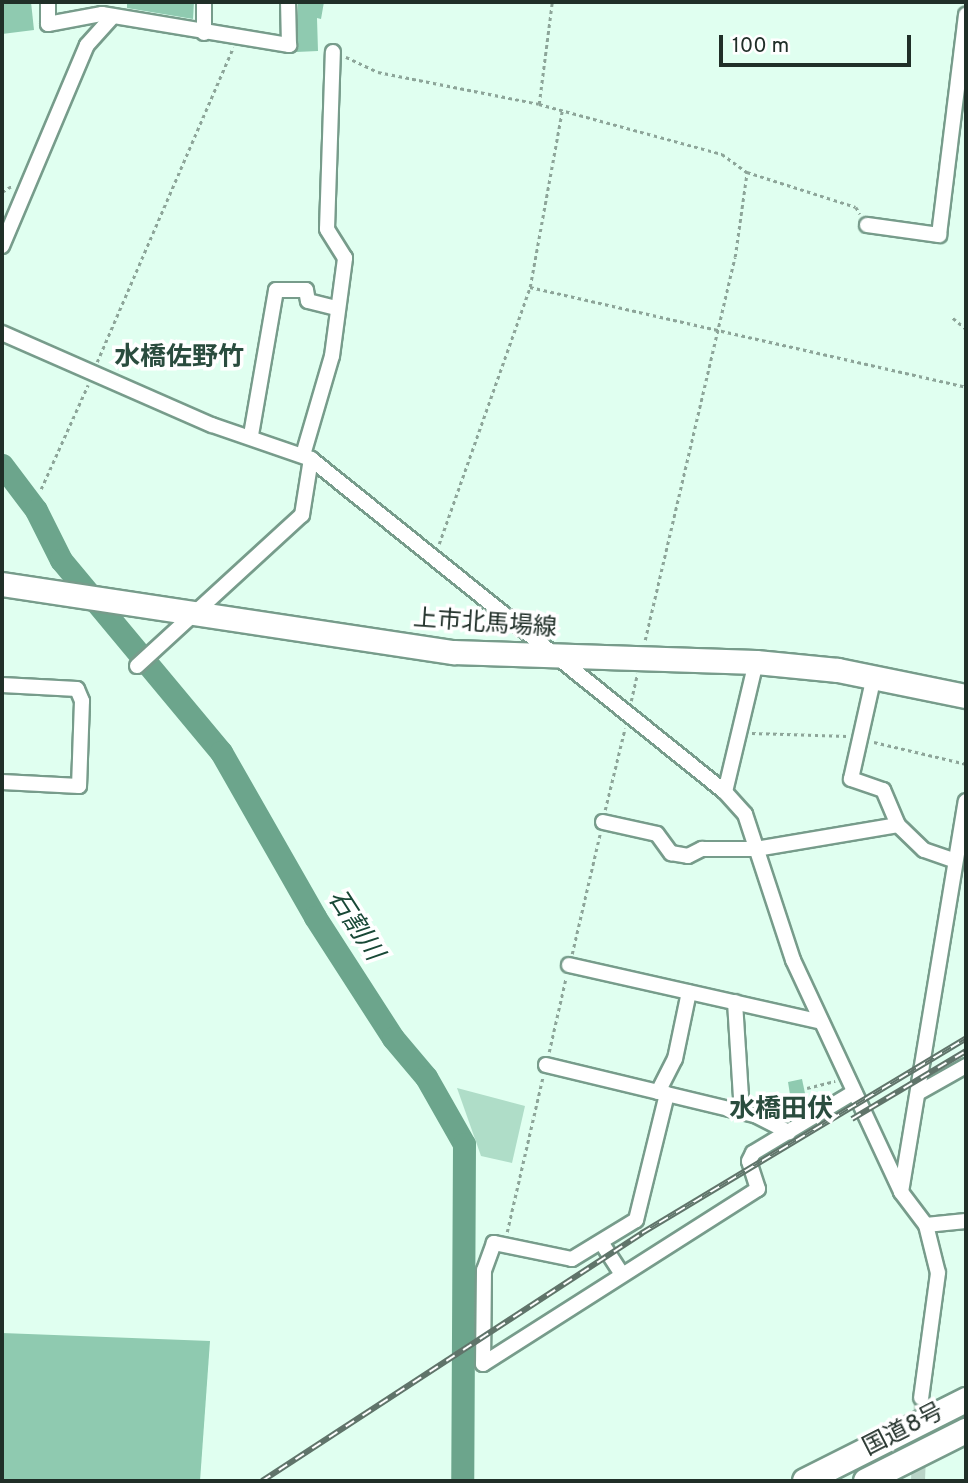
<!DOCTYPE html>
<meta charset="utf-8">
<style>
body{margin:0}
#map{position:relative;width:968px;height:1483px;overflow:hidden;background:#e0fff0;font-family:Overpass,"Noto Sans JP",sans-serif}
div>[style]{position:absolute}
.green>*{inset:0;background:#afddc8}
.river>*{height:23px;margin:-11.5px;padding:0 11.5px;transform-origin:11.5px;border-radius:11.5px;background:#6ca58c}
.building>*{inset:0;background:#8fcab0}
.minor-tunnel>*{height:14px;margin-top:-7px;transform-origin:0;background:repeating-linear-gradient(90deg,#bad5c8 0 14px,transparent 0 21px)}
.path>*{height:2.5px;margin-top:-1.25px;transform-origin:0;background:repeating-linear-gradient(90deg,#8da599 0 3.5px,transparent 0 7px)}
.roads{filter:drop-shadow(2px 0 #779c8b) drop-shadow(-2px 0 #779c8b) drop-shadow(0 2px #779c8b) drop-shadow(0 -2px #779c8b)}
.minor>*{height:14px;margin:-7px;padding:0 7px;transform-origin:7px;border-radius:7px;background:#fff}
.primary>*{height:23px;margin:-11.5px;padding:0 11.5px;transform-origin:11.5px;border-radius:11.5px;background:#fff}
.trunk>*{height:24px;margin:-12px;padding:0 12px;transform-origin:12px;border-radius:12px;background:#fff}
.rail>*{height:6px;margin-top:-3px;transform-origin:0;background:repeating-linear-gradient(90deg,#fff 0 10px,#60746a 0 20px);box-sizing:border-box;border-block:2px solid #60746a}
span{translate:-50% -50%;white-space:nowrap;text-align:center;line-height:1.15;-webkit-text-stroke:7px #fff;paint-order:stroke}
.street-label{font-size:24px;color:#202f28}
.neighbourhood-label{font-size:26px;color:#2a4c3e;font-weight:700}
.water-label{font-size:26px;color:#184836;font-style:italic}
.frame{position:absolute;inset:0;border:4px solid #202f28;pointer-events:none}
.scale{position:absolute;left:719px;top:35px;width:192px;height:32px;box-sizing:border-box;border:4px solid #202f28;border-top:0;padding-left:9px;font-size:21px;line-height:24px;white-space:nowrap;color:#202f28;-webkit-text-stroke:5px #fff;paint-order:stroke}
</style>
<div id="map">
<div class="green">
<div style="clip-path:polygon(457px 1088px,525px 1106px,512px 1163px,481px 1156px)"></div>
</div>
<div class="river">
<div style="left:2px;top:465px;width:56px;rotate:52.9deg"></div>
<div style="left:36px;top:510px;width:56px;rotate:63.4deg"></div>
<div style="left:61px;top:560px;width:250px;rotate:50.2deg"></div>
<div style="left:221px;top:752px;width:190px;rotate:60.3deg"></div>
<div style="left:315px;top:917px;width:144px;rotate:57.2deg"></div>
<div style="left:393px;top:1038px;width:51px;rotate:49.8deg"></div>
<div style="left:426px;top:1077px;width:77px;rotate:60.4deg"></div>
<div style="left:464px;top:1144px;width:337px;rotate:90.3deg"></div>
</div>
<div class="building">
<div style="clip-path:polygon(2px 2px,31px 2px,34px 30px,2px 34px)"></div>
<div style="clip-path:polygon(127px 2px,194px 2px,193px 19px,127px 8px)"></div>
<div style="clip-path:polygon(298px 2px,324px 2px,321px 19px,317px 18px,318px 51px,296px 52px)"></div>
<div style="clip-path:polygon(802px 1079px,806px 1098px,791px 1101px,788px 1082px)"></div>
<div style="clip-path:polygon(2px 1333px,210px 1341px,200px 1481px,2px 1481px)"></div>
</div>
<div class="minor-tunnel">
<div style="left:918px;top:1481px;width:83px;rotate:-87.9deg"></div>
</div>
<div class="path">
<div style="left:346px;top:57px;width:35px;rotate:25deg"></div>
<div style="left:378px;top:72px;width:164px;rotate:11.2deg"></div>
<div style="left:539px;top:104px;width:190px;rotate:15.3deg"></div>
<div style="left:722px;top:154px;width:31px;rotate:36deg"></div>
<div style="left:747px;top:172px;width:114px;rotate:17.8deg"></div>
<div style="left:856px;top:207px;width:8px;rotate:60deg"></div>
<div style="left:539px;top:104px;width:103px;rotate:-82.7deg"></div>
<div style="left:2px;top:192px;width:13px;rotate:-32deg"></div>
<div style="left:530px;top:287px;width:447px;rotate:12.9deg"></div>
<div style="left:953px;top:318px;width:17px;rotate:40deg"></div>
<div style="left:97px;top:362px;width:343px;rotate:-66.6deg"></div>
<div style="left:41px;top:489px;width:114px;rotate:-65.7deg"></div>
<div style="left:439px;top:544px;width:273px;rotate:-70.5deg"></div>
<div style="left:530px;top:287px;width:179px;rotate:-79.7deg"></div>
<div style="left:645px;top:640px;width:393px;rotate:-76.8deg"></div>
<div style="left:735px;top:257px;width:86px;rotate:-82deg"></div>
<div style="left:631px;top:701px;width:28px;rotate:-77deg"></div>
<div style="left:752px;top:733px;width:95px;rotate:1.8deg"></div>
<div style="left:874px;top:742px;width:95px;rotate:13.4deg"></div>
<div style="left:605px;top:810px;width:84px;rotate:-76.3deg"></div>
<div style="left:572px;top:954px;width:123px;rotate:-76.9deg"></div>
<div style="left:549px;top:1052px;width:77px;rotate:-77.2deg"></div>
<div style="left:807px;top:1088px;width:29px;rotate:-14deg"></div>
<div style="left:507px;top:1232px;width:160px;rotate:-77deg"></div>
</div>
<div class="roads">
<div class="minor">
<div style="left:48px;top:2px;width:22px;rotate:90deg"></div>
<div style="left:48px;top:24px;width:55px;rotate:-10.5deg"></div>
<div style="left:102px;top:14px;width:190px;rotate:9.4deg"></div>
<div style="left:289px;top:45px;width:43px;rotate:-91.3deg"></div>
<div style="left:204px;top:2px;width:31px;rotate:90deg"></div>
<div style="left:867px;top:225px;width:73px;rotate:7.9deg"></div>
<div style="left:939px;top:235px;width:222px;rotate:-83deg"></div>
<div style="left:2px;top:246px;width:218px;rotate:-67.1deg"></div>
<div style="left:87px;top:45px;width:39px;rotate:-48deg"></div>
<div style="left:2px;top:333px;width:229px;rotate:23.7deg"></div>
<div style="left:212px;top:425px;width:105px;rotate:19deg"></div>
<div style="left:311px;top:459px;width:531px;rotate:38.81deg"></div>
<div style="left:725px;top:792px;width:30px;rotate:48deg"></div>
<div style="left:745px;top:814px;width:154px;rotate:71.8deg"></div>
<div style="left:793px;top:960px;width:256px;rotate:65deg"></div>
<div style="left:901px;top:1192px;width:41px;rotate:52.9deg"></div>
<div style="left:926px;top:1225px;width:49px;rotate:76deg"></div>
<div style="left:938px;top:1273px;width:126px;rotate:97.7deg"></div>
<div style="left:251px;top:435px;width:147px;rotate:-80.2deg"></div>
<div style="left:276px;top:290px;width:30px"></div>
<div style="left:306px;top:290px;width:11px;rotate:80deg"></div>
<div style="left:308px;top:301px;width:30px;rotate:14deg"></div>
<div style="left:303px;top:455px;width:103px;rotate:-73.7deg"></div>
<div style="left:332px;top:356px;width:99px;rotate:-82.4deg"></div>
<div style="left:345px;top:258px;width:34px;rotate:-122deg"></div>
<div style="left:327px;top:229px;width:177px;rotate:-88.1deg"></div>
<div style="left:137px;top:666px;width:224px;rotate:-42.5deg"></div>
<div style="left:302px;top:515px;width:57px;rotate:-80.9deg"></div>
<div style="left:2px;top:685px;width:75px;rotate:3.1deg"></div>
<div style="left:77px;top:689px;width:13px;rotate:67deg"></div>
<div style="left:82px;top:701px;width:85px;rotate:92deg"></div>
<div style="left:79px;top:786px;width:77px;rotate:-177deg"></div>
<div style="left:725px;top:792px;width:134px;rotate:-76.6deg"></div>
<div style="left:603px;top:822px;width:55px;rotate:12.5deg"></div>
<div style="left:657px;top:834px;width:24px;rotate:54deg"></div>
<div style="left:671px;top:853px;width:17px;rotate:10deg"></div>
<div style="left:688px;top:856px;width:16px;rotate:-27deg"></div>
<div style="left:702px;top:849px;width:54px"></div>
<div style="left:756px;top:849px;width:144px;rotate:-9.6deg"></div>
<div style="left:898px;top:825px;width:38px;rotate:-113deg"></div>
<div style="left:883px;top:790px;width:34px;rotate:-161deg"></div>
<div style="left:851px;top:779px;width:106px;rotate:-77.4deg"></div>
<div style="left:898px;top:825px;width:36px;rotate:44deg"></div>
<div style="left:924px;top:850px;width:31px;rotate:19deg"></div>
<div style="left:569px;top:965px;width:258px;rotate:12.7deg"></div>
<div style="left:735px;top:1002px;width:110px;rotate:86.4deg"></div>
<div style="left:546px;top:1065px;width:215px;rotate:13.5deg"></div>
<div style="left:755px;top:1115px;width:38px;rotate:27deg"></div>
<div style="left:658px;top:1092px;width:37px;rotate:-63deg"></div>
<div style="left:675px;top:1059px;width:68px;rotate:-78.2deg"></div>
<div style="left:918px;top:1093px;width:55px;rotate:-29.4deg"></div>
<div style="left:667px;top:1094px;width:130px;rotate:103.8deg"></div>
<div style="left:636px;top:1220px;width:75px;rotate:148.6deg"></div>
<div style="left:572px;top:1259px;width:80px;rotate:-168.4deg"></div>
<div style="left:494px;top:1243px;width:29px;rotate:110deg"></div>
<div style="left:484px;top:1270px;width:94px;rotate:90.6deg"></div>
<div style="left:483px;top:1364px;width:326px;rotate:-32.5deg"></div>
<div style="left:758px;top:1189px;width:29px;rotate:-108deg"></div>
<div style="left:749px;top:1161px;width:9px;rotate:-63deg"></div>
<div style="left:753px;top:1153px;width:118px;rotate:-31.1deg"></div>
<div style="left:901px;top:1192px;width:396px;rotate:-80.6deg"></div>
<div style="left:926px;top:1225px;width:40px;rotate:-5.7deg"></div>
<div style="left:601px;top:1242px;width:38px;rotate:57deg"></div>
</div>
<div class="primary">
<div style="left:2px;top:584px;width:456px;rotate:8.6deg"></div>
<div style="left:453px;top:652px;width:303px;rotate:1.9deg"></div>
<div style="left:756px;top:662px;width:82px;rotate:5.6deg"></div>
<div style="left:838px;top:670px;width:131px;rotate:11.5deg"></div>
</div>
<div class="trunk">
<div style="left:805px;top:1481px;width:180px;rotate:-26.7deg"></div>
<div style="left:866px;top:1481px;width:112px;rotate:-26.6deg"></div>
</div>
</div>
<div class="rail">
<div style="left:852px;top:1119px;width:133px;rotate:-30.8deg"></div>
<div style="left:262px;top:1481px;width:454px;rotate:-33.1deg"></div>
<div style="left:642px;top:1233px;width:378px;rotate:-31deg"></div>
</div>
<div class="street-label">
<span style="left:485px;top:625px;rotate:4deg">上市北馬場線</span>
<span style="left:904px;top:1431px;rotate:-27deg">国道8号</span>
</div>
<div class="neighbourhood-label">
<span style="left:179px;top:359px">水橋佐野竹</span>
<span style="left:781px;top:1111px">水橋田伏</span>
</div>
<div class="water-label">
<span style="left:354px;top:926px;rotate:57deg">石割川</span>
</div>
<div class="frame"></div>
<div class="scale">100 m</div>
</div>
